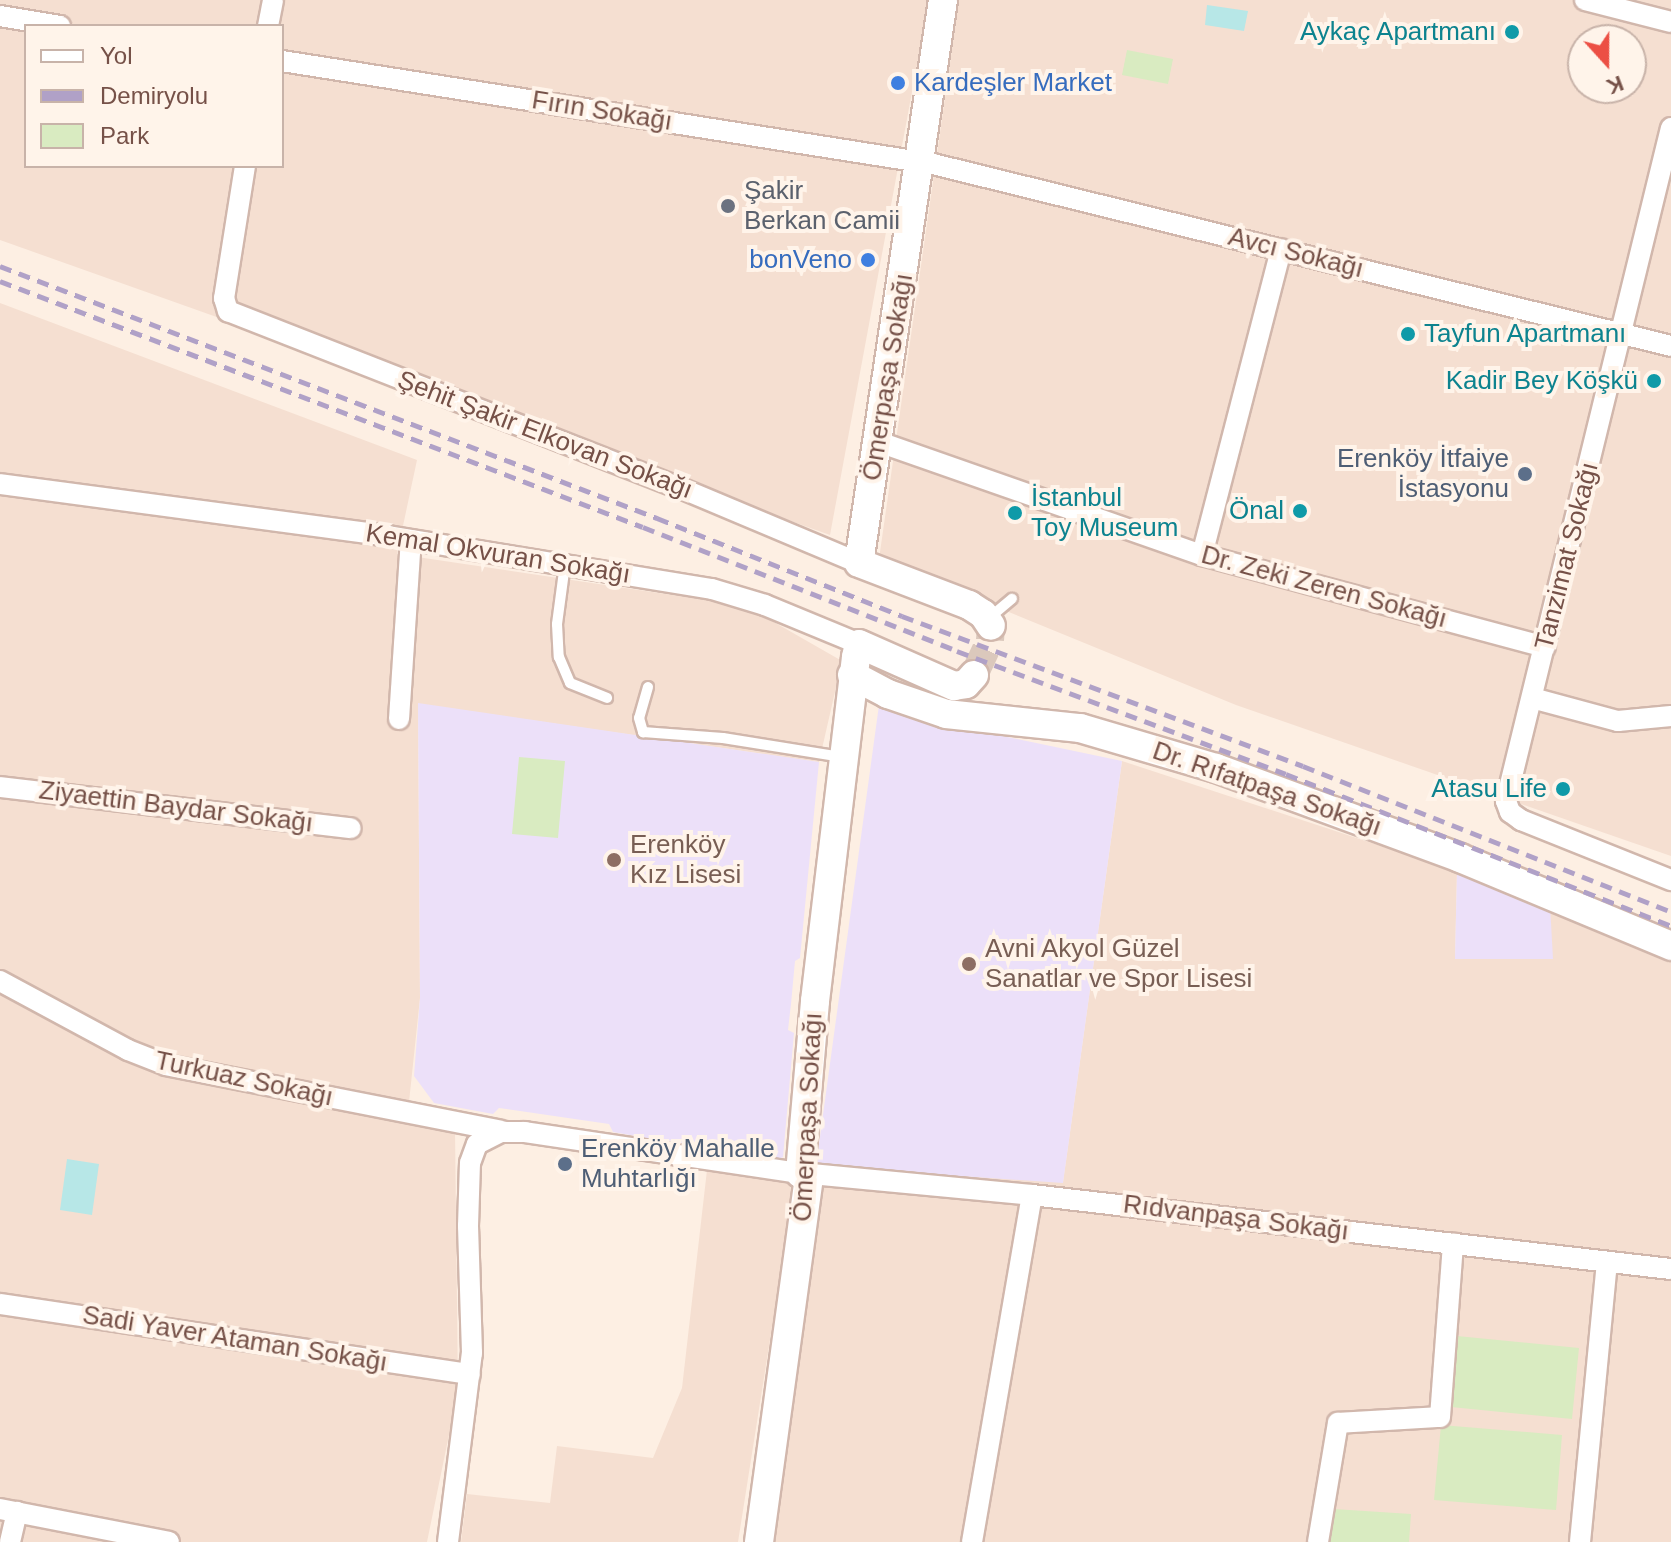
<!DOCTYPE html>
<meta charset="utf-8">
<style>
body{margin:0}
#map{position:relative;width:1671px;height:1542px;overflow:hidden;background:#fdefe3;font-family:Helvetica,sans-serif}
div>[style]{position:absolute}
.residential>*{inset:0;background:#f5dfd1}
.education>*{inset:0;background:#ece0f9}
.green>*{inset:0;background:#d9ebc1}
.water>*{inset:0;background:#b7e7e7}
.secondary-tunnel>*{height:28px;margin-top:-14px;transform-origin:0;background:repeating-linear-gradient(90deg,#dbc8bc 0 28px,transparent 0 42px)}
.roads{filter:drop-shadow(2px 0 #d1b7ac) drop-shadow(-2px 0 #d1b7ac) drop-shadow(0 2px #d1b7ac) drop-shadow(0 -2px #d1b7ac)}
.lane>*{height:10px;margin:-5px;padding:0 5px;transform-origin:5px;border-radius:5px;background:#fff}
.street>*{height:20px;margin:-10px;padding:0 10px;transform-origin:10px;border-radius:10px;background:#fff}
.secondary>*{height:28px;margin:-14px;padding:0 14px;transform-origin:14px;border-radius:14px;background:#fff}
.rail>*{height:5px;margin-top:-2.5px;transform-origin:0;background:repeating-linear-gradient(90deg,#b0a1c7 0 12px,transparent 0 20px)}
.dots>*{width:22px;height:22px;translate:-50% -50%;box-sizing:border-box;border:4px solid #fff4ea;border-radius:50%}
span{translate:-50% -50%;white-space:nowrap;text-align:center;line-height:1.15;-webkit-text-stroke:8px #fff4ea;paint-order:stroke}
.culture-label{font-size:26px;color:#0d838f}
.right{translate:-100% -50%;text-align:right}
.left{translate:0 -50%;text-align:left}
.shop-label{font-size:26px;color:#366cbe}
.street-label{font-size:26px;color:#765148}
.worship-label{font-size:26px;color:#5b616d}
.service-label{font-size:26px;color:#4e5e75}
.education-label{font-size:26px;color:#785e54}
.legend{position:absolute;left:24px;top:24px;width:260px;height:144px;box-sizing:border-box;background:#fff4ea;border:2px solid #c8b3a9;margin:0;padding:10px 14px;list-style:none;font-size:24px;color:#765148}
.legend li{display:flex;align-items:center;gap:16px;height:40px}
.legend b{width:40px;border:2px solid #c8b3a9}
.north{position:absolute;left:1567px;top:24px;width:80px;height:80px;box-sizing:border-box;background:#fff4ea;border:2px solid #c8b3a9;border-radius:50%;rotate:159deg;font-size:22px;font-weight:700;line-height:32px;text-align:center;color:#765148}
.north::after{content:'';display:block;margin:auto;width:28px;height:36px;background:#ec4f44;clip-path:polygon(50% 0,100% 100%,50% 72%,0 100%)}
</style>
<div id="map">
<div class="residential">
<div style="clip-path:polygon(evenodd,0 0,929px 0,830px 535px,0 240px,0 0,26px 26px,282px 26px,282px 166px,26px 166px,26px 26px)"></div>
<div style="clip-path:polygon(evenodd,959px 0,1671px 0,1671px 856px,1236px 705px,879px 559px,959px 0,1583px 40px,1631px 40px,1631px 88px,1583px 88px,1583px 40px)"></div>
<div style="clip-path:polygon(0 303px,417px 460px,397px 554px,746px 606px,842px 661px,819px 762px,418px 704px,420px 998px,407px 1121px,455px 1130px,458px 1391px,427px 1542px,0 1542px)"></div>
<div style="clip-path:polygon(1122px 761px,1457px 871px,1455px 958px,1550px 905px,1671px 956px,1671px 1542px,766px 1542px,816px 1166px,1063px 1182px)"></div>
<div style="clip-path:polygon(707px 1170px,796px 1175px,738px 1542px,461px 1542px,467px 1494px,550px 1503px,557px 1446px,653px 1458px,682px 1388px)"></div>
</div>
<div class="education">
<div style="clip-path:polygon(418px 703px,819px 762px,800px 958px,795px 961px,791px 1004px,788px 1030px,794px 1033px,783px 1157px,775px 1161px,613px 1132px,609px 1124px,499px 1108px,493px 1114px,434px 1103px,414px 1076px,420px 998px)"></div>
<div style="clip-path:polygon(879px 705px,993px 734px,1122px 761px,1063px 1183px,816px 1166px)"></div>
<div style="clip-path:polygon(1457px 871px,1550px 905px,1553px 959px,1455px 959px)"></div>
</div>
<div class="green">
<div style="clip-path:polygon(1127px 50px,1173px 59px,1168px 84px,1122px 75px)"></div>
<div style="clip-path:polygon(519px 757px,565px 761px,558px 838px,512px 834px)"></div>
<div style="clip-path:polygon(1457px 1336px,1579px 1348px,1572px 1419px,1451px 1407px)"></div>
<div style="clip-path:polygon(1441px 1425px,1562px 1435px,1556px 1510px,1434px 1500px)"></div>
<div style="clip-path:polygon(1334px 1509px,1411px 1514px,1409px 1542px,1329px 1542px)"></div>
</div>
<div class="water">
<div style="clip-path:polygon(1207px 5px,1248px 11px,1244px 31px,1205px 25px)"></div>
<div style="clip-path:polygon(67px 1159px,99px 1164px,92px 1215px,60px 1210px)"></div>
</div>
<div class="secondary-tunnel">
<div style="left:974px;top:675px;width:38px;rotate:-65deg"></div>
<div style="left:990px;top:640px;width:14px;rotate:-86deg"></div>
</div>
<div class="roads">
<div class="lane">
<div style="left:565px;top:564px;width:61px;rotate:97.6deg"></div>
<div style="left:557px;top:624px;width:33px;rotate:87deg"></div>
<div style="left:559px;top:657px;width:28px;rotate:67deg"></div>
<div style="left:570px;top:683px;width:40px;rotate:22deg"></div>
<div style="left:989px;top:618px;width:30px;rotate:-40deg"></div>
<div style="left:648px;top:687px;width:32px;rotate:106deg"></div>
<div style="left:639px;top:718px;width:15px;rotate:74deg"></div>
<div style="left:643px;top:732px;width:80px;rotate:4.3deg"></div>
<div style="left:723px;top:738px;width:121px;rotate:9.1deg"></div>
</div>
<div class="street">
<div style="left:1585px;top:0;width:89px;rotate:14.3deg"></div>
<div style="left:0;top:16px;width:61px;rotate:9.5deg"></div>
<div style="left:268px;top:26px;width:26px;rotate:-79deg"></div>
<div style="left:282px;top:61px;width:659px;rotate:8.99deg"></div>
<div style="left:933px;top:164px;width:760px;rotate:13.85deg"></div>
<div style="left:1671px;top:128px;width:693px;rotate:103.78deg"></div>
<div style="left:1506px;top:801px;width:12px;rotate:70deg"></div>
<div style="left:1510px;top:812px;width:14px;rotate:36deg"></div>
<div style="left:1521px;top:820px;width:162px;rotate:21.8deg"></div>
<div style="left:245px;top:166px;width:134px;rotate:99deg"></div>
<div style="left:224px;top:298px;width:14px;rotate:73deg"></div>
<div style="left:228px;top:311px;width:483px;rotate:21.4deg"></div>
<div style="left:678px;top:487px;width:196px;rotate:22.8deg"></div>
<div style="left:879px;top:442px;width:342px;rotate:19.3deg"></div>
<div style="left:1202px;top:555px;width:355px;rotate:15deg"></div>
<div style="left:0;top:484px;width:391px;rotate:7.6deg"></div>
<div style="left:388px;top:536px;width:328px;rotate:9.3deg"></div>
<div style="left:712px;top:589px;width:55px;rotate:16.8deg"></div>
<div style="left:765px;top:605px;width:102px;rotate:22.5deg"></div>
<div style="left:1202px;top:555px;width:316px;rotate:-75.5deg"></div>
<div style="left:1532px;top:698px;width:89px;rotate:15deg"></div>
<div style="left:1618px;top:721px;width:53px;rotate:-5.4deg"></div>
<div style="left:399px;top:719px;width:179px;rotate:-86.2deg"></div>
<div style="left:0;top:787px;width:353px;rotate:6.7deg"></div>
<div style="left:0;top:981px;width:145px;rotate:28.3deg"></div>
<div style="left:128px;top:1050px;width:41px;rotate:21.5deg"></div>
<div style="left:166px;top:1065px;width:341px;rotate:11.1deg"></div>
<div style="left:0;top:1304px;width:475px;rotate:8.5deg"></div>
<div style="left:0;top:1509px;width:172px;rotate:11deg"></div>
<div style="left:10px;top:1542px;width:31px;rotate:-77deg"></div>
<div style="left:448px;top:1542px;width:191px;rotate:-82.8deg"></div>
<div style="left:472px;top:1353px;width:127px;rotate:-91.8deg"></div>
<div style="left:468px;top:1226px;width:63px;rotate:-88.2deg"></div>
<div style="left:470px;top:1163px;width:20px;rotate:-70deg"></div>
<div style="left:477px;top:1144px;width:27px;rotate:-27deg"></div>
<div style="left:501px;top:1132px;width:24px"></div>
<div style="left:525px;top:1132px;width:278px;rotate:8.5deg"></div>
<div style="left:800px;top:1173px;width:233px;rotate:5.4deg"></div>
<div style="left:1032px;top:1195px;width:643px;rotate:6.61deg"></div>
<div style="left:972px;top:1542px;width:352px;rotate:-80.2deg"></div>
<div style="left:1318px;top:1542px;width:121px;rotate:-80.5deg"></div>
<div style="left:1338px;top:1423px;width:102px;rotate:-3.4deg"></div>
<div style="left:1440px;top:1417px;width:174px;rotate:-85.7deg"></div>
<div style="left:1580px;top:1542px;width:281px;rotate:-84.5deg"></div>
</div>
<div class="secondary">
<div style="left:943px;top:0;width:569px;rotate:98.49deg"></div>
<div style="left:859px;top:563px;width:118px;rotate:20.9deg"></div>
<div style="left:969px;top:605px;width:17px;rotate:33deg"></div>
<div style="left:983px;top:614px;width:14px;rotate:56deg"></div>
<div style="left:852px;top:675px;width:41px;rotate:27.8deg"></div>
<div style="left:888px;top:694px;width:61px;rotate:19deg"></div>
<div style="left:946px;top:714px;width:135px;rotate:6deg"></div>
<div style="left:1080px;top:728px;width:142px;rotate:16.4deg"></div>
<div style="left:1216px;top:768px;width:260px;rotate:20.2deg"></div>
<div style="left:1460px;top:858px;width:229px;rotate:22.6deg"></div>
<div style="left:759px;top:1542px;width:367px;rotate:-82.2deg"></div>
<div style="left:809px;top:1178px;width:10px;rotate:-151deg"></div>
<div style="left:800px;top:1173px;width:173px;rotate:-85deg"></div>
<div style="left:815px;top:1001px;width:346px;rotate:-83.2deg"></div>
<div style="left:856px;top:657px;width:13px;rotate:-77deg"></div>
<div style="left:859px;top:644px;width:104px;rotate:23.9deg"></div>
<div style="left:954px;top:686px;width:12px;rotate:-9deg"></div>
<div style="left:966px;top:684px;width:12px;rotate:-48deg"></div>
</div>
</div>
<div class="rail">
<div style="left:0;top:266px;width:704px;rotate:20.98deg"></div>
<div style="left:657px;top:518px;width:264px;rotate:21.8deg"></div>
<div style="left:902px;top:616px;width:428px;rotate:20.5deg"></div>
<div style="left:1303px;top:766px;width:396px;rotate:21.6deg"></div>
<div style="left:0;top:281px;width:688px;rotate:20.94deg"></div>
<div style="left:643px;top:527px;width:338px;rotate:21.5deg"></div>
<div style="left:957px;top:651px;width:351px;rotate:20.5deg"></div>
<div style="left:1286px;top:774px;width:414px;rotate:21.5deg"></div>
</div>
<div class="dots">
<div style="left:1512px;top:32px;background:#0f9aa8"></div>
<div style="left:898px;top:83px;background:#3f7fe0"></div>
<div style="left:728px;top:206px;background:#6b7280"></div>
<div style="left:868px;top:260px;background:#3f7fe0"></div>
<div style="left:1408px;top:334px;background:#0f9aa8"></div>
<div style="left:1654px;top:381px;background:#0f9aa8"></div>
<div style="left:1525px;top:474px;background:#5c6f8a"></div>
<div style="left:1300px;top:511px;background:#0f9aa8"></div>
<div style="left:1015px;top:513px;background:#0f9aa8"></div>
<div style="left:1563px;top:789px;background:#0f9aa8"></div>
<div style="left:614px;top:860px;background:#8d6e63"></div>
<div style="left:969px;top:964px;background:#8d6e63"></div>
<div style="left:565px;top:1164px;background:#5c6f8a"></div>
</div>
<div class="culture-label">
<span class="right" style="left:1496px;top:32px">Aykaç Apartmanı</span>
<span class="left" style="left:1424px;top:334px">Tayfun Apartmanı</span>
<span class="right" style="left:1638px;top:381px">Kadir Bey Köşkü</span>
<span class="left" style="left:1031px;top:513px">İstanbul<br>Toy Museum</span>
<span class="right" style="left:1284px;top:511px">Önal</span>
<span class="right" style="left:1547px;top:789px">Atasu Life</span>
</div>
<div class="shop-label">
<span class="left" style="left:914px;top:83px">Kardeşler Market</span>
<span class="right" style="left:852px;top:260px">bonVeno</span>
</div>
<div class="street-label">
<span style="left:602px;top:111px;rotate:9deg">Fırın Sokağı</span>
<span style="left:1296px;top:253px;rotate:14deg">Avcı Sokağı</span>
<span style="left:888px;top:377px;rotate:-81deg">Ömerpaşa Sokağı</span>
<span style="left:545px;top:435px;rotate:21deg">Şehit Şakir Elkovan Sokağı</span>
<span style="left:498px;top:554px;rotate:9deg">Kemal Okvuran Sokağı</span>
<span style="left:1567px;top:556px;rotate:-76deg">Tanzimat Sokağı</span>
<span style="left:1324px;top:587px;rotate:15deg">Dr. Zeki Zeren Sokağı</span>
<span style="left:1267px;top:789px;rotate:19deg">Dr. Rıfatpaşa Sokağı</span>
<span style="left:176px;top:807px;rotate:7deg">Ziyaettin Baydar Sokağı</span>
<span style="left:244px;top:1079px;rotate:12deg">Turkuaz Sokağı</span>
<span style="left:808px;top:1117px;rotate:-87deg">Ömerpaşa Sokağı</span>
<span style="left:1236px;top:1218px;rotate:7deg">Rıdvanpaşa Sokağı</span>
<span style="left:235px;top:1339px;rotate:9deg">Sadi Yaver Ataman Sokağı</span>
</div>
<div class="worship-label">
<span class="left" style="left:744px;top:206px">Şakir<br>Berkan Camii</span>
</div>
<div class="service-label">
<span class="right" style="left:1509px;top:474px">Erenköy İtfaiye<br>İstasyonu</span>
<span class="left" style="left:581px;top:1164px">Erenköy Mahalle<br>Muhtarlığı</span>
</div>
<div class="education-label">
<span class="left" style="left:630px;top:860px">Erenköy<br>Kız Lisesi</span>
<span class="left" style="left:985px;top:964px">Avni Akyol Güzel<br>Sanatlar ve Spor Lisesi</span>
</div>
<ul class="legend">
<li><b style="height:10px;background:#fff"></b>Yol</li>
<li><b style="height:10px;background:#b0a1c7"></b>Demiryolu</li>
<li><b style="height:22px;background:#d9ebc1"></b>Park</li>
</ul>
<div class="north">K</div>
</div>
